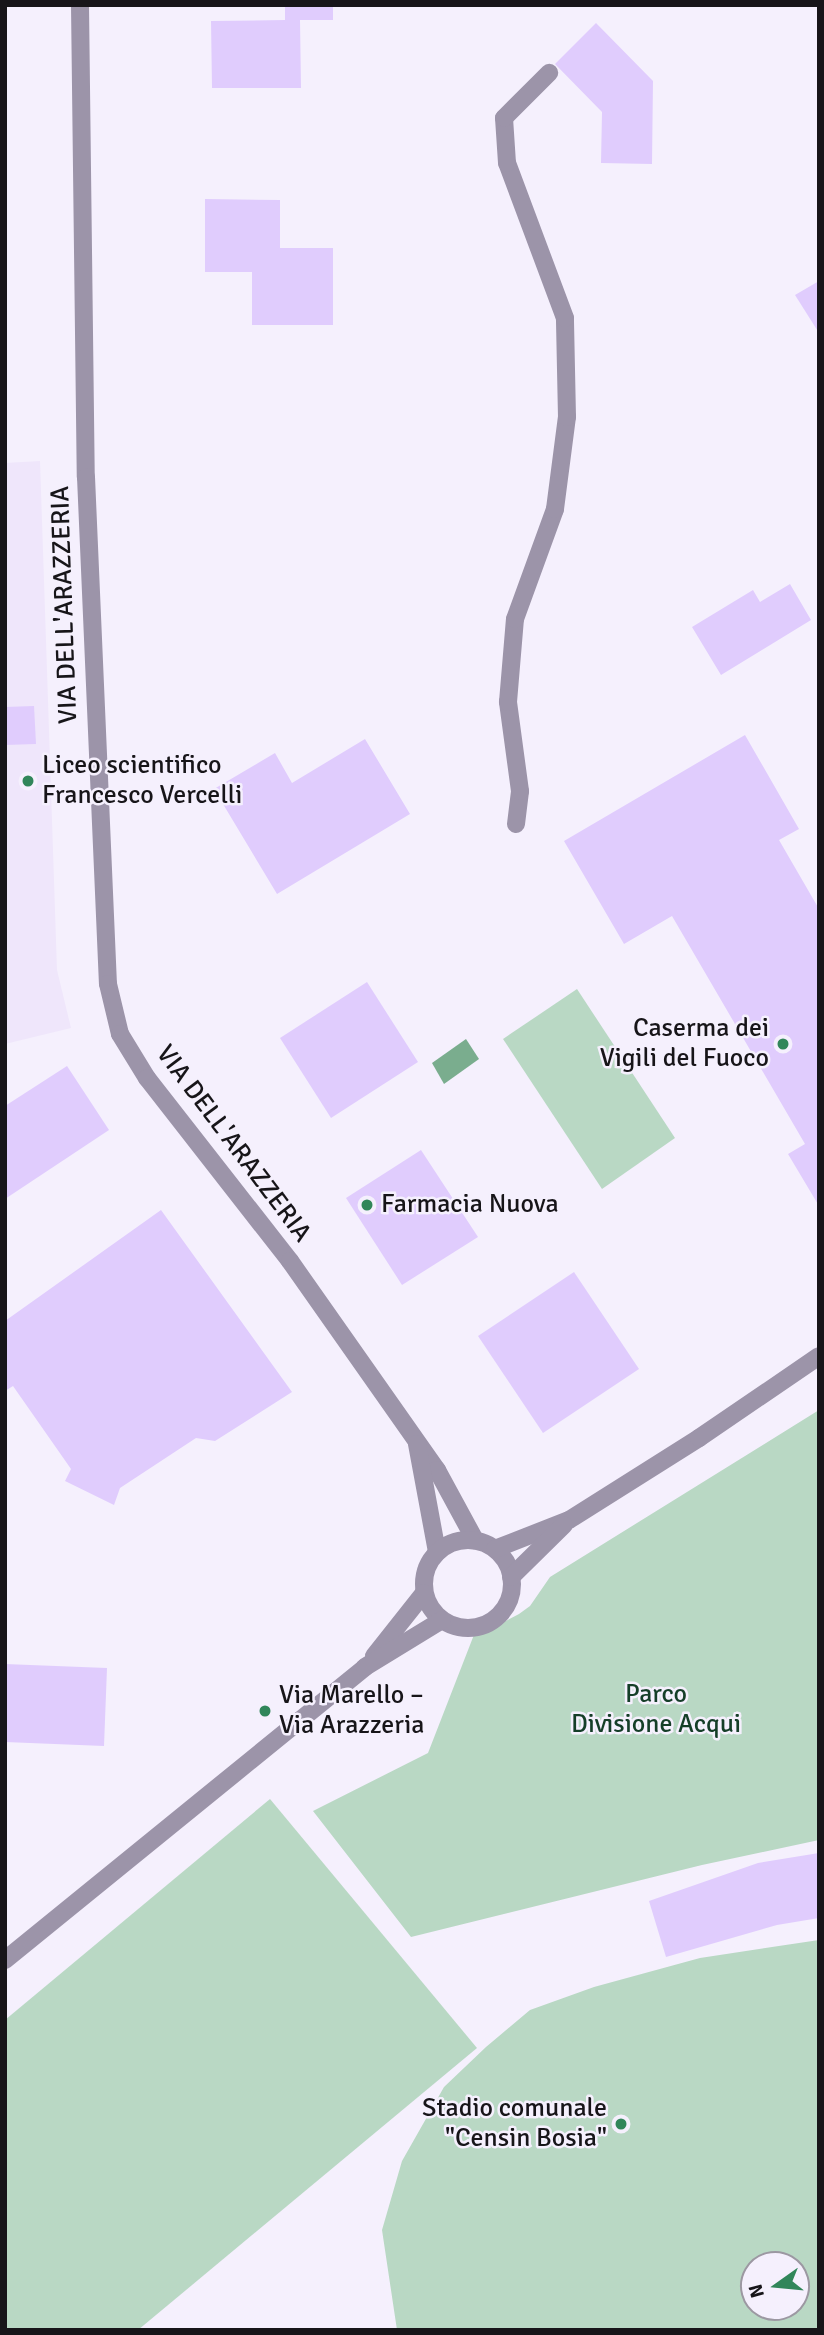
<!DOCTYPE html>
<meta charset="utf-8">
<style>
body{margin:0}
#map{position:relative;width:824px;height:2335px;overflow:hidden;background:#f5f0fd;font-family:Signika,sans-serif}
div>[style]{position:absolute}
.built>*{inset:0;background:#efe6fb}
.green>*{inset:0;background:#b9d8c4}
.water>*{inset:0;background:#7aad8e}
.building>*{inset:0;background:#e0ccfd}
.service>*{height:18px;margin:-9px;padding:0 9px;transform-origin:9px;border-radius:9px;background:#9c94a9}
.minor>*{height:18px;margin:-9px;padding:0 9px;transform-origin:9px;border-radius:9px;background:#9c94a9}
.tertiary>*{height:18px;margin:-9px;padding:0 9px;transform-origin:9px;border-radius:9px;background:#9c94a9}
.tertiary>.ring{margin:-9px;padding:0;box-sizing:content-box;background:none;border:18px solid #9c94a9;border-radius:50%}
.dots>*{width:19px;height:19px;translate:-50% -50%;box-sizing:border-box;border:4px solid #f5f0fd;border-radius:50%}
span{translate:-50% -50%;white-space:nowrap;text-align:center;line-height:1.15;-webkit-text-stroke:5px #f5f0fd;paint-order:stroke}
.street-label{font-size:26px;color:#171519}
.poi-label{font-size:26px;color:#171519}
.left{translate:0 -50%;text-align:left}
.right{translate:-100% -50%;text-align:right}
.park-label{font-size:26px;color:#153e28}
.frame{position:absolute;inset:0;border:7px solid #171519;pointer-events:none}
.north{position:absolute;left:740px;top:2251px;width:70px;height:70px;box-sizing:border-box;background:#f5f0fd;border:2px solid #9c98a2;border-radius:50%;rotate:255deg;font-size:19px;font-weight:700;line-height:28px;text-align:center;color:#171519}
.north::after{content:'';display:block;margin:auto;width:24px;height:32px;background:#31865a;clip-path:polygon(50% 0,100% 100%,50% 72%,0 100%)}
</style>
<div id="map">
<div class="built">
<div style="clip-path:polygon(40px 461px,57px 970px,71px 1028px,5px 1044px,5px 463px)"></div>
</div>
<div class="green">
<div style="clip-path:polygon(577px 989px,675px 1138px,602px 1189px,503px 1039px)"></div>
<div style="clip-path:polygon(819px 1410px,819px 1840px,702px 1865px,411px 1937px,313px 1811px,428px 1753px,477px 1627px,502px 1623px,519px 1614px,530px 1606px,550px 1577px)"></div>
<div style="clip-path:polygon(270px 1799px,477px 2048px,138px 2330px,5px 2330px,5px 2020px)"></div>
<div style="clip-path:polygon(evenodd,819px 1940px,819px 2330px,397px 2330px,382px 2230px,402px 2161px,444px 2087px,486px 2047px,530px 2010px,594px 1987px,700px 1958px,819px 1940px,796px 2265px,796px 2307px,754px 2307px,754px 2265px,796px 2265px)"></div>
</div>
<div class="water">
<div style="clip-path:polygon(466px 1039px,479px 1059px,444px 1084px,432px 1063px)"></div>
</div>
<div class="building">
<div style="clip-path:polygon(285px 5px,333px 5px,333px 20px,300px 20px,301px 88px,212px 88px,211px 21px,285px 20px)"></div>
<div style="clip-path:polygon(596px 23px,653px 81px,652px 164px,601px 163px,602px 112px,555px 64px)"></div>
<div style="clip-path:polygon(205px 199px,280px 200px,280px 248px,333px 248px,333px 325px,252px 325px,252px 272px,205px 272px)"></div>
<div style="clip-path:polygon(819px 281px,819px 333px,795px 295px)"></div>
<div style="clip-path:polygon(790px 584px,811px 620px,721px 675px,692px 627px,753px 590px,760px 602px)"></div>
<div style="clip-path:polygon(34px 706px,36px 744px,5px 745px,5px 707px)"></div>
<div style="clip-path:polygon(745px 735px,799px 829px,779px 840px,819px 909px,819px 1206px,788px 1154px,805px 1144px,672px 916px,624px 944px,564px 841px)"></div>
<div style="clip-path:polygon(365px 739px,410px 814px,277px 894px,214px 789px,275px 753px,292px 783px)"></div>
<div style="clip-path:polygon(367px 982px,418px 1062px,331px 1118px,280px 1038px)"></div>
<div style="clip-path:polygon(67px 1066px,109px 1130px,5px 1199px,5px 1106px)"></div>
<div style="clip-path:polygon(421px 1150px,478px 1237px,402px 1285px,346px 1198px)"></div>
<div style="clip-path:polygon(161px 1210px,292px 1392px,215px 1441px,196px 1438px,120px 1488px,114px 1505px,65px 1481px,71px 1469px,13px 1386px,5px 1391px,5px 1321px)"></div>
<div style="clip-path:polygon(574px 1272px,639px 1369px,543px 1433px,478px 1336px)"></div>
<div style="clip-path:polygon(5px 1664px,107px 1668px,104px 1746px,5px 1742px)"></div>
<div style="clip-path:polygon(819px 1853px,819px 1918px,777px 1925px,666px 1957px,649px 1901px,758px 1863px)"></div>
</div>
<div class="service">
<div style="left:516px;top:824px;width:33px;rotate:-83deg"></div>
<div style="left:520px;top:791px;width:90px;rotate:-97.7deg"></div>
<div style="left:508px;top:702px;width:83px;rotate:-85.2deg"></div>
<div style="left:515px;top:619px;width:117px;rotate:-70deg"></div>
<div style="left:555px;top:509px;width:93px;rotate:-82.6deg"></div>
<div style="left:567px;top:417px;width:99px;rotate:-91.2deg"></div>
<div style="left:565px;top:318px;width:165px;rotate:-110.5deg"></div>
<div style="left:507px;top:163px;width:45px;rotate:-93.8deg"></div>
<div style="left:504px;top:118px;width:64px;rotate:-45deg"></div>
</div>
<div class="minor">
<div style="left:80px;top:5px;width:472px;rotate:89.3deg"></div>
<div style="left:86px;top:477px;width:507px;rotate:87.52deg"></div>
<div style="left:108px;top:984px;width:51px;rotate:76.5deg"></div>
<div style="left:120px;top:1034px;width:52px;rotate:58.5deg"></div>
<div style="left:147px;top:1078px;width:232px;rotate:52deg"></div>
<div style="left:290px;top:1261px;width:256px;rotate:54.9deg"></div>
<div style="left:437px;top:1470px;width:80px;rotate:61.5deg"></div>
<div style="left:417px;top:1444px;width:110px;rotate:79.5deg"></div>
</div>
<div class="tertiary">
<div class="ring" style="left:424px;top:1540px;width:70px;height:70px"></div>
<div style="left:495px;top:1549px;width:79px;rotate:-21.4deg"></div>
<div style="left:569px;top:1520px;width:154px;rotate:-32.2deg"></div>
<div style="left:699px;top:1438px;width:145px;rotate:-34.3deg"></div>
<div style="left:511px;top:1577px;width:74px;rotate:-44.5deg"></div>
<div style="left:374px;top:1656px;width:80px;rotate:-51.6deg"></div>
<div style="left:5px;top:1960px;width:464px;rotate:-39.1deg"></div>
<div style="left:365px;top:1667px;width:90px;rotate:-31.4deg"></div>
</div>
<div class="dots">
<div style="left:28px;top:781px;background:#31865a"></div>
<div style="left:783px;top:1044px;background:#31865a"></div>
<div style="left:367px;top:1205px;background:#31865a"></div>
<div style="left:265px;top:1711px;background:#31865a"></div>
<div style="left:621px;top:2124px;background:#31865a"></div>
</div>
<div class="street-label">
<span style="left:65px;top:605px;rotate:-92deg">VIA DELL'ARAZZERIA</span>
<span style="left:233px;top:1144px;rotate:53deg">VIA DELL'ARAZZERIA</span>
</div>
<div class="poi-label">
<span class="left" style="left:42px;top:781px">Liceo scientifico<br>Francesco Vercelli</span>
<span class="right" style="left:769px;top:1044px">Caserma dei<br>Vigili del Fuoco</span>
<span class="left" style="left:381px;top:1205px">Farmacia Nuova</span>
<span class="left" style="left:279px;top:1711px">Via Marello –<br>Via Arazzeria</span>
<span class="right" style="left:607px;top:2124px">Stadio comunale<br>"Censin Bosia"</span>
</div>
<div class="park-label">
<span style="left:656px;top:1710px">Parco<br>Divisione Acqui</span>
</div>
<div class="frame"></div>
<div class="north">N</div>
</div>
